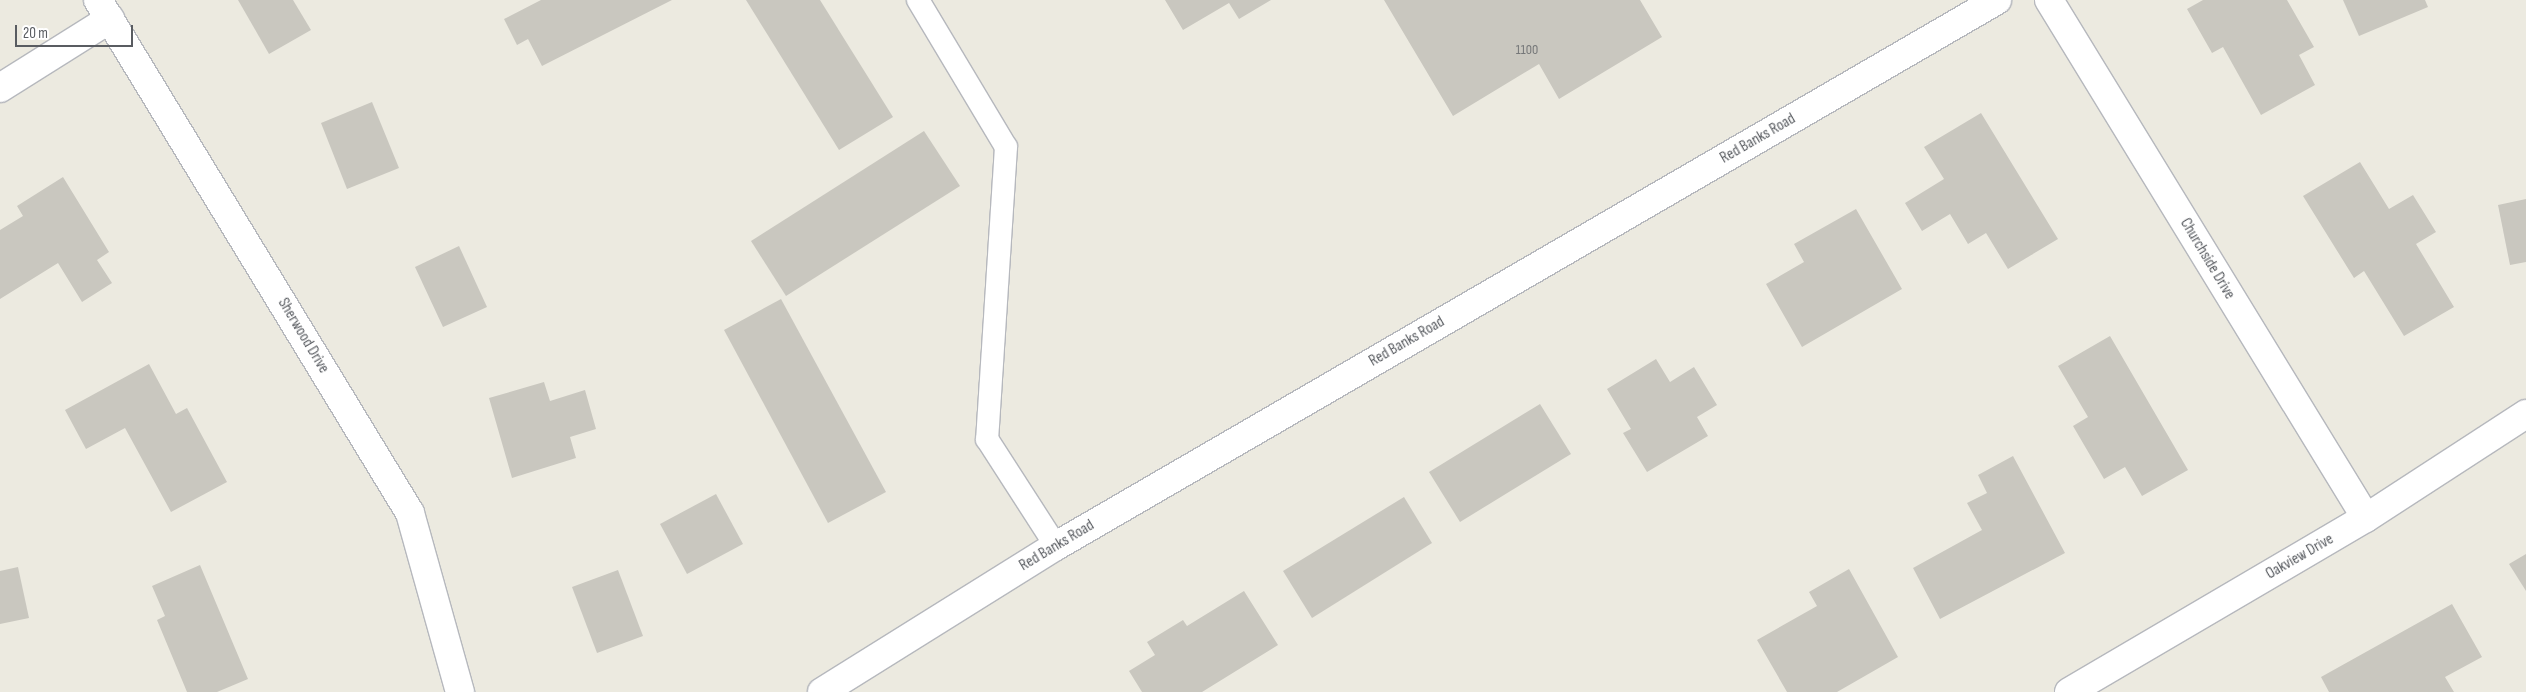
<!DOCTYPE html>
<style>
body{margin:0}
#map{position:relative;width:2526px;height:692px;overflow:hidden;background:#eceae0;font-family:"Sofia Sans Condensed",sans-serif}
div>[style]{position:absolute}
.building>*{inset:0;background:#c9c7bf}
.roads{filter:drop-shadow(1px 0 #b6b8bd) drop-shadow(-1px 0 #b6b8bd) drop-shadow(0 1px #b6b8bd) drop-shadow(0 -1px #b6b8bd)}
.service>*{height:22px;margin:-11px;padding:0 11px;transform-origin:11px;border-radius:11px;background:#fff}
.minor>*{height:28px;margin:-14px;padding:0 14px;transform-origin:14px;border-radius:14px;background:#fff}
.tertiary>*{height:28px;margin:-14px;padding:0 14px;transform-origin:14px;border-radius:14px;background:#fff}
span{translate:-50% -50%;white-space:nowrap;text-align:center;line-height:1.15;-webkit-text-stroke:5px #fff;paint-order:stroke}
.number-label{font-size:14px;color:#757778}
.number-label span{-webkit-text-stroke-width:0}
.street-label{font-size:16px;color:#595c61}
.scale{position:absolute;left:15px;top:25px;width:118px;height:22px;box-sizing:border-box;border:2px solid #595c61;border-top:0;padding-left:6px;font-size:15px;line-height:18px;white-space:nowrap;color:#595c61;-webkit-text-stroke:4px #fff;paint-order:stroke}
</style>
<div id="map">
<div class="building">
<div style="clip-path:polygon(238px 0,293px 0,311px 30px,269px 54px)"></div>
<div style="clip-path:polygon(541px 0,672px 0,542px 66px,528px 39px,517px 45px,504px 19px)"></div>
<div style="clip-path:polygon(746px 0,820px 0,893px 117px,839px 150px)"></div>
<div style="clip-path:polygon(1165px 0,1271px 0,1239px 19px,1229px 3px,1183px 30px)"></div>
<div style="clip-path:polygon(1384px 0,1640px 0,1662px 37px,1559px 99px,1539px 64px,1453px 116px)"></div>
<div style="clip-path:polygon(2203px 0,2287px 0,2314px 47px,2299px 55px,2315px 85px,2261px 115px,2223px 47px,2212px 53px,2187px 9px)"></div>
<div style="clip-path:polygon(2343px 0,2425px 0,2428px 7px,2359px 36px)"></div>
<div style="clip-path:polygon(372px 102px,399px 168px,347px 189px,321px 123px)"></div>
<div style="clip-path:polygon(1981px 113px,2058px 239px,2008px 269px,1986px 233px,1968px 244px,1950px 214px,1922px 231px,1905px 203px,1944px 179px,1924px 147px)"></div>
<div style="clip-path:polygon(924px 131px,960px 186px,786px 296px,751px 241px)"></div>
<div style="clip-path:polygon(2360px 162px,2389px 209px,2413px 195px,2436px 232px,2416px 244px,2454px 307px,2404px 336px,2364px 271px,2354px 278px,2303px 196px)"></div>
<div style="clip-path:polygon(63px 177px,109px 252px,97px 260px,112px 283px,82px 302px,58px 263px,0 299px,0 230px,23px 216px,17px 206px)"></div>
<div style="clip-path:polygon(2526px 199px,2526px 262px,2510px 265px,2498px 205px)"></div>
<div style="clip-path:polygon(1856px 209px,1902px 289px,1802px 347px,1766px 284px,1804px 262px,1794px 244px)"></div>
<div style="clip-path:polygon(459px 246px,487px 307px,443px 327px,415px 267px)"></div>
<div style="clip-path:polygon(781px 299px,886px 492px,828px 523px,724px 330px)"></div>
<div style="clip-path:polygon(2110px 336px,2188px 470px,2142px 496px,2125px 467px,2104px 479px,2073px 426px,2088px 417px,2058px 366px)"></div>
<div style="clip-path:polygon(1656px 359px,1670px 382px,1694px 367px,1717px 405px,1697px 417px,1708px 436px,1647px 472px,1623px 433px,1631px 429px,1607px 389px)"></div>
<div style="clip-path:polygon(149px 364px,176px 414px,187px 408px,227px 482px,171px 512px,125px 428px,86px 449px,65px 410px)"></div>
<div style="clip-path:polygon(544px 382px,550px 401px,585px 390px,596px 429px,570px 437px,576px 458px,512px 478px,489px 398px)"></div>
<div style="clip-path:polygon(1540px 404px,1571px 454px,1460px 522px,1429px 472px)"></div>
<div style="clip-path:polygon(2013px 456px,2065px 553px,1940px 619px,1913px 568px,1982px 530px,1967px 503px,1987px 493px,1978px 475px)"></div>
<div style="clip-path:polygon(716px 494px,743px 544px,687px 574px,660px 524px)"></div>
<div style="clip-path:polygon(1404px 497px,1432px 543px,1312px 618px,1283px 571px)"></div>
<div style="clip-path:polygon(2526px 554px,2526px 591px,2509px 564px)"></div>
<div style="clip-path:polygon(200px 565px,248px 679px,217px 692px,187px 692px,157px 620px,165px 616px,152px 586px)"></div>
<div style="clip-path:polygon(18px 567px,29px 618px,0 624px,0 571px)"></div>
<div style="clip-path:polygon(1849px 569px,1898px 657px,1837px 692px,1787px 692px,1757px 640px,1817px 606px,1809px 592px)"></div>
<div style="clip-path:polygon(618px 570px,643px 636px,597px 653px,572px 587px)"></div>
<div style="clip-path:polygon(1244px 591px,1278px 645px,1202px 692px,1142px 692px,1129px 671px,1155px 655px,1147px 642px,1183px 620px,1187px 626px)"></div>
<div style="clip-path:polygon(2452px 604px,2482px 657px,2445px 677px,2454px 692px,2329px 692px,2321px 677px)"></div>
</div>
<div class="roads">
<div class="service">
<div style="left:918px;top:0;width:171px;rotate:59.1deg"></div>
<div style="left:1006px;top:147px;width:293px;rotate:93.7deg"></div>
<div style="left:987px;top:439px;width:127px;rotate:57.2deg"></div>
</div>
<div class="minor">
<div style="left:98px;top:0;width:600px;rotate:58.69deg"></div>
<div style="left:410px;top:513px;width:186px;rotate:74.4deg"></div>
<div style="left:2049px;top:0;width:607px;rotate:58.53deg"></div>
<div style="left:0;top:88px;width:130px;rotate:-32.1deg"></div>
<div style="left:2069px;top:692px;width:344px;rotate:-30.4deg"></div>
<div style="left:2366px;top:518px;width:191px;rotate:-33deg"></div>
</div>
<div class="tertiary">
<div style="left:822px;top:692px;width:276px;rotate:-32deg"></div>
<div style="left:1056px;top:546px;width:1088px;rotate:-30.12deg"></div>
</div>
</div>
<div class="number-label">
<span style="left:1527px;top:50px">1100</span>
</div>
<div class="street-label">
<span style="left:1758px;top:139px;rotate:-30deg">Red Banks Road</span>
<span style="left:2207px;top:259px;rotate:59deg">Churchside Drive</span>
<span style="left:303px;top:336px;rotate:59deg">Sherwood Drive</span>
<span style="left:1407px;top:342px;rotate:-30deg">Red Banks Road</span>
<span style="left:1057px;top:546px;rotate:-31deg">Red Banks Road</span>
<span style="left:2300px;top:557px;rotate:-30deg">Oakview Drive</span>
</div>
<div class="scale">20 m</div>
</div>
